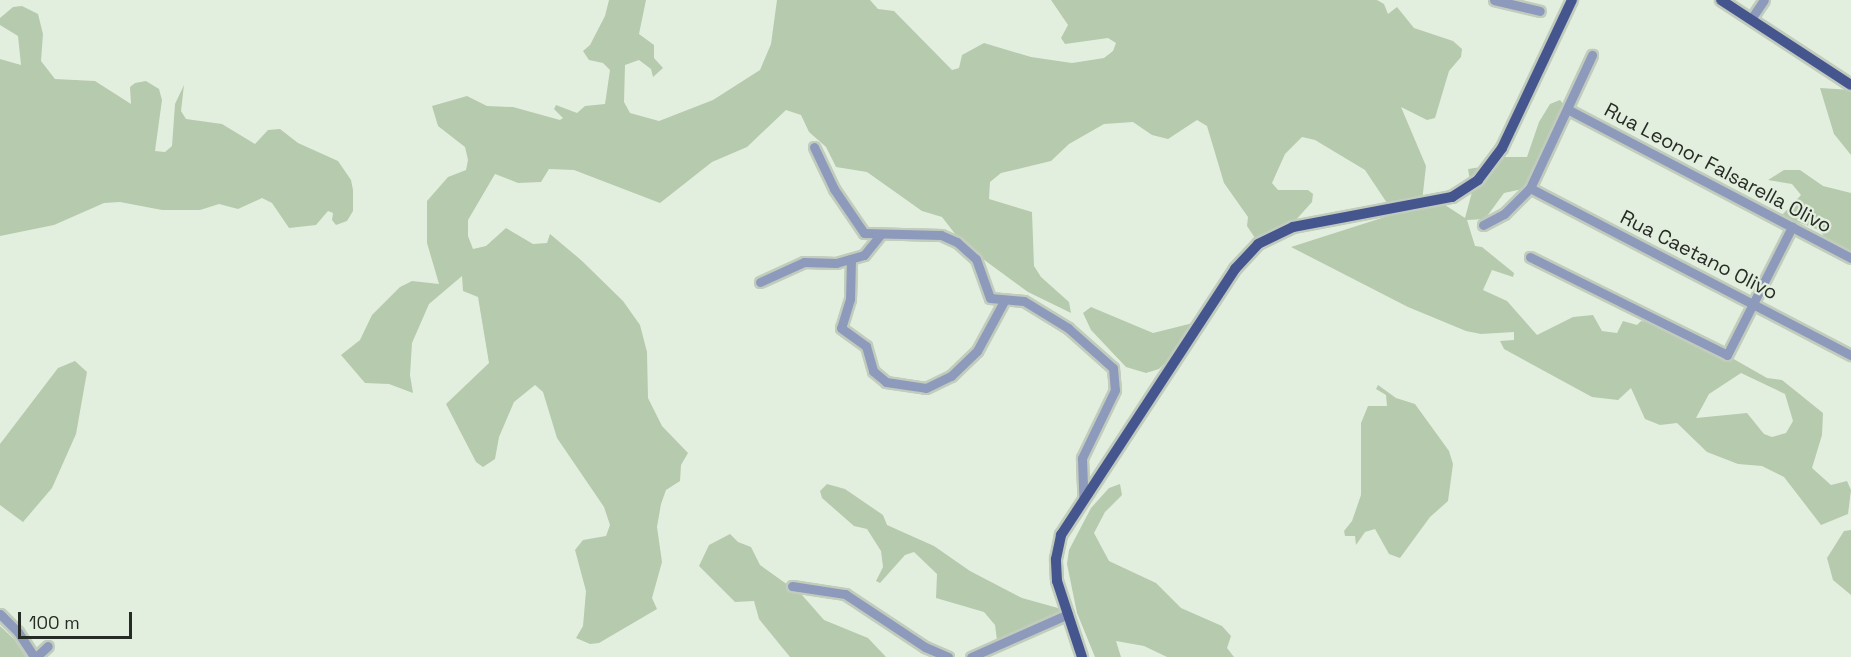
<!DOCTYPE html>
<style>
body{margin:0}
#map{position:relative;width:1851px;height:657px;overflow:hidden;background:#e3efde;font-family:"Space Grotesk",sans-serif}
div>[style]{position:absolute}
.green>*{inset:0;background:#b6caad}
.roads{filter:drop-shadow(2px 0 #c1ccbd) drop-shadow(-2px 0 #c1ccbd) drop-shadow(0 2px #c1ccbd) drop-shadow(0 -2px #c1ccbd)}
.minor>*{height:9px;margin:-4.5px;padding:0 4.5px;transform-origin:4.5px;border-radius:4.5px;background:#8e9abb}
.major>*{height:10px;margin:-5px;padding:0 5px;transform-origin:5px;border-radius:5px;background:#45568f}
span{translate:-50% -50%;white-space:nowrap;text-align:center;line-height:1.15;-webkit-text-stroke:4.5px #e3efde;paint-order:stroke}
.street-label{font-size:20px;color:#272b25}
.scale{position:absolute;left:18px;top:612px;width:114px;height:27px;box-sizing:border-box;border:3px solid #272b25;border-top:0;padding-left:8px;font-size:18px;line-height:21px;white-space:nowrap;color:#272b25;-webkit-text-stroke:4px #e3efde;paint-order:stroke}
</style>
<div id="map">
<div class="green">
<div style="clip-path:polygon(609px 0,646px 0,639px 34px,654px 45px,654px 58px,663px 68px,653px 77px,651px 69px,639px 60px,625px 65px,624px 102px,630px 113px,659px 121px,713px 100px,760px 70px,771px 44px,777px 0,870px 0,878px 9px,894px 11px,952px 70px,959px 68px,962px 55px,984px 43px,1031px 57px,1072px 63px,1104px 58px,1113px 51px,1116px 43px,1108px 38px,1065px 44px,1061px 38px,1068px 25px,1051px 0,1377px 0,1384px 4px,1388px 14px,1397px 7px,1414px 28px,1453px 41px,1462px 49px,1461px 57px,1449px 71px,1435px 118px,1427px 120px,1401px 107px,1426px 166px,1422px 202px,1389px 206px,1365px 170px,1315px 140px,1302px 137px,1285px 154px,1272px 183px,1278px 190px,1308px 190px,1313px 194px,1312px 202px,1294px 222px,1255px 238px,1247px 226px,1248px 217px,1224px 183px,1207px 126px,1197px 120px,1168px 139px,1152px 135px,1133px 122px,1104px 124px,1069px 144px,1051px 161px,1001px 173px,990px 182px,989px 199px,1032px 212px,1034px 266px,1041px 277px,1069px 302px,1071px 313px,1028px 292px,987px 262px,959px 239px,942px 217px,922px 211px,867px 172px,836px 167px,826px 147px,809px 132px,801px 115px,786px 110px,747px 147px,712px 162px,660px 203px,574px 170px,549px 169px,541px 182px,518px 183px,495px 174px,468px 220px,468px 236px,473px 249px,486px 246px,506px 228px,533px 244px,547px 243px,550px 234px,581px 260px,623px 301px,640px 325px,647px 352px,648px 398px,662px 426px,688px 453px,681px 465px,680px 481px,666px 490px,661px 504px,657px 527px,662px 562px,652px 598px,657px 609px,599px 643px,590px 644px,576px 638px,583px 626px,586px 591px,575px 550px,583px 540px,606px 536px,610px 525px,604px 507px,557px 438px,543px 392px,535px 385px,514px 402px,499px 437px,495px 459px,483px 467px,476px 462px,446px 404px,489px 363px,478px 297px,463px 291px,462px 276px,429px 304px,412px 343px,410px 375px,413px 393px,389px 384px,365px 383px,341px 355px,360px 340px,372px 315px,400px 287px,412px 281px,439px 284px,427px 243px,427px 201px,448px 177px,466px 170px,468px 160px,465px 147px,438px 126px,432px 106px,467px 96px,487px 106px,513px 107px,560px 120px,563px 118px,554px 109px,556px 105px,577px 113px,585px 106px,605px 104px,610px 70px,603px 63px,589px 60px,583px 51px,590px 45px,605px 16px)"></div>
<div style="clip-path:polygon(22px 6px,38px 14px,43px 34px,41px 61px,55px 79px,95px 81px,131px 104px,130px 87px,135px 83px,146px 81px,159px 89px,162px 100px,155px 151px,165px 152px,172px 146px,175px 104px,184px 85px,181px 111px,186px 119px,222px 124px,255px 144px,268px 130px,280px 129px,298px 143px,338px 161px,351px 180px,353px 190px,353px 211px,347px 221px,336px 225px,332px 220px,333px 213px,328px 211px,316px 225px,289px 228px,272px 203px,262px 198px,238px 209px,219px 204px,200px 210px,162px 210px,120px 202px,104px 203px,54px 225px,0 236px,0 59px,21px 65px,18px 36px,0 25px,0 18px,13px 7px)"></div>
<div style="clip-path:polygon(1820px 88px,1851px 90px,1851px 155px,1834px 134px)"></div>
<div style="clip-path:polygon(evenodd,1560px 100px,1565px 106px,1527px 188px,1504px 193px,1485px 219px,1467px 220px,1475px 246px,1482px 247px,1514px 273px,1513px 277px,1492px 270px,1483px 290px,1507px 301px,1537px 335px,1573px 317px,1593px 315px,1602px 331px,1617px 333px,1623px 321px,1637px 325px,1641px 321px,1681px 329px,1767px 378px,1782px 380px,1823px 413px,1822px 435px,1812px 468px,1831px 485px,1847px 481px,1851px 490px,1848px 514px,1821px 525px,1784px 477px,1762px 466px,1738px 464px,1707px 452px,1677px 423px,1660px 425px,1645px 419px,1631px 388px,1618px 400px,1592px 397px,1504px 349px,1500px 341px,1514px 340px,1514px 332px,1481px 334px,1466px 331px,1408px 307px,1291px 247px,1391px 215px,1445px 205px,1465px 218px,1472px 192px,1468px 169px,1481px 167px,1489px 157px,1527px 157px,1539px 122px,1550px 104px,1560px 100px,1741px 373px,1785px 394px,1793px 421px,1786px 433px,1772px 437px,1764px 434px,1747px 413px,1696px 418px,1709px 394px,1741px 373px)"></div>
<div style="clip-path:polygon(1784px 170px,1800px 170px,1823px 186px,1851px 193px,1851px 251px,1830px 244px,1819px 230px,1781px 216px,1801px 195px,1792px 184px,1768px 180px)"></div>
<div style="clip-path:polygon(1091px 307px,1153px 333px,1197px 322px,1188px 340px,1159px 369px,1146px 373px,1126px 367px,1091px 330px,1083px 313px)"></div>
<div style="clip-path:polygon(75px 361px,87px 372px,76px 434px,52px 488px,23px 522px,0 505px,0 444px,58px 368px)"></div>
<div style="clip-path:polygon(1378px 385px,1396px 398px,1415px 404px,1449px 451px,1453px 464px,1448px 501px,1430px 517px,1400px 558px,1389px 554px,1375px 529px,1365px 532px,1356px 545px,1355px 536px,1345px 536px,1344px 531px,1352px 521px,1361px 495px,1361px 423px,1368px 406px,1387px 406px,1386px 395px,1376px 389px)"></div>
<div style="clip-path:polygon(827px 484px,845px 489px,883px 515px,887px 525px,934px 546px,970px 571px,1022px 598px,1058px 608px,1062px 614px,1036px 633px,1003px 643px,997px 640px,995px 625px,984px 612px,936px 598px,937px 574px,914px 552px,905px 555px,880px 583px,876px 581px,883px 567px,881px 551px,867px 529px,854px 526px,822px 498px,820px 491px)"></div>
<div style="clip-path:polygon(1120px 484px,1122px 495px,1105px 512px,1094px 533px,1109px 561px,1156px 583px,1181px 608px,1222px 626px,1231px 636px,1227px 648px,1234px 657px,1167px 657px,1144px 646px,1116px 641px,1121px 657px,1095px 657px,1077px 613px,1067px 564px,1069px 550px,1091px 508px,1109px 488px)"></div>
<div style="clip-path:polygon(1851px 530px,1851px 595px,1833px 580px,1827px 558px,1844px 531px)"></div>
<div style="clip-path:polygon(730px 534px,738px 542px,751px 547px,760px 565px,802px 595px,824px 620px,868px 638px,886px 657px,790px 657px,759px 619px,754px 601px,735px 602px,699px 566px,709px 545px)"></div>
<div style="clip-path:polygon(0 626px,14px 639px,26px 657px,0 657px)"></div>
</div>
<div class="roads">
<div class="minor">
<div style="left:1494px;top:0;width:47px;rotate:13.4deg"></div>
<div style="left:1751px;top:19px;width:23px;rotate:-56deg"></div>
<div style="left:1569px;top:110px;width:318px;rotate:27.7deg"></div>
<div style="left:814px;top:147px;width:47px;rotate:64.5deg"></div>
<div style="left:834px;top:189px;width:53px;rotate:55.7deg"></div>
<div style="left:864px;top:233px;width:77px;rotate:1.5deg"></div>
<div style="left:941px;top:235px;width:17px;rotate:24deg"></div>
<div style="left:957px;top:242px;width:25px;rotate:42deg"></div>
<div style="left:976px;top:259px;width:41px;rotate:70.3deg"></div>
<div style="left:990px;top:298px;width:34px;rotate:5deg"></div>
<div style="left:1024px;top:301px;width:52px;rotate:31.5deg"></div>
<div style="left:1068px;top:328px;width:60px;rotate:41.6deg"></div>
<div style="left:1113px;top:368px;width:22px;rotate:85deg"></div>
<div style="left:1115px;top:390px;width:76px;rotate:115.9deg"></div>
<div style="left:1082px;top:458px;width:38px;rotate:88deg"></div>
<div style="left:1530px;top:188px;width:362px;rotate:27.5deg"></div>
<div style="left:1483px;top:225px;width:24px;rotate:-28deg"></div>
<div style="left:1504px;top:214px;width:37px;rotate:-45deg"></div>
<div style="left:1530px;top:188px;width:147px;rotate:-65deg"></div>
<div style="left:1530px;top:257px;width:220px;rotate:26.4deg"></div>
<div style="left:1727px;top:355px;width:144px;rotate:-63.1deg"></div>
<div style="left:851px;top:259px;width:40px;rotate:91.4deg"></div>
<div style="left:850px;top:299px;width:30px;rotate:107deg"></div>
<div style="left:841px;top:328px;width:31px;rotate:36deg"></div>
<div style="left:866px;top:346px;width:26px;rotate:74deg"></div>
<div style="left:873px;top:371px;width:17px;rotate:40deg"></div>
<div style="left:886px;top:382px;width:40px;rotate:8.5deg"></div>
<div style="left:926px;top:388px;width:28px;rotate:-26deg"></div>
<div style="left:951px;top:376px;width:36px;rotate:-44deg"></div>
<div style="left:977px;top:351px;width:57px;rotate:-61.6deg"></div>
<div style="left:760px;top:282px;width:48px;rotate:-24.4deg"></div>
<div style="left:804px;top:262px;width:32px;rotate:2deg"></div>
<div style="left:836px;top:263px;width:29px;rotate:-16deg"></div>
<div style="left:864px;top:255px;width:27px;rotate:-51deg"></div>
<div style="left:792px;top:586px;width:54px;rotate:8.6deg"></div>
<div style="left:845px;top:594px;width:96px;rotate:33.5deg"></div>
<div style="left:925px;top:647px;width:25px;rotate:23deg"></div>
<div style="left:0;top:614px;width:25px;rotate:45deg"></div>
<div style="left:18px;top:632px;width:30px;rotate:57deg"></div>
<div style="left:36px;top:657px;width:16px;rotate:-43deg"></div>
<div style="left:971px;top:657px;width:106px;rotate:-23.9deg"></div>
</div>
<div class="major">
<div style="left:1721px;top:0;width:155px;rotate:33.2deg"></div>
<div style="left:1082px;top:657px;width:80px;rotate:-108.2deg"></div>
<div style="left:1057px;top:581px;width:22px;rotate:-93deg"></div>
<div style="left:1056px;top:559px;width:25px;rotate:-78deg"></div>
<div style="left:1061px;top:535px;width:318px;rotate:-56.8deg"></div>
<div style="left:1235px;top:269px;width:34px;rotate:-47deg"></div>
<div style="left:1258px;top:244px;width:39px;rotate:-26deg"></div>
<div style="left:1293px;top:227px;width:162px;rotate:-10.7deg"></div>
<div style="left:1452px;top:197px;width:31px;rotate:-33deg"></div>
<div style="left:1478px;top:180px;width:40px;rotate:-53deg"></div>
<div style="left:1502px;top:148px;width:164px;rotate:-64.7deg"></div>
</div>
</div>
<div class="street-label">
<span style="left:1718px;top:168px;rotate:28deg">Rua Leonor Falsarella Olivo</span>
<span style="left:1699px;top:255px;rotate:27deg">Rua Caetano Olivo</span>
</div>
<div class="scale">100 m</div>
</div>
